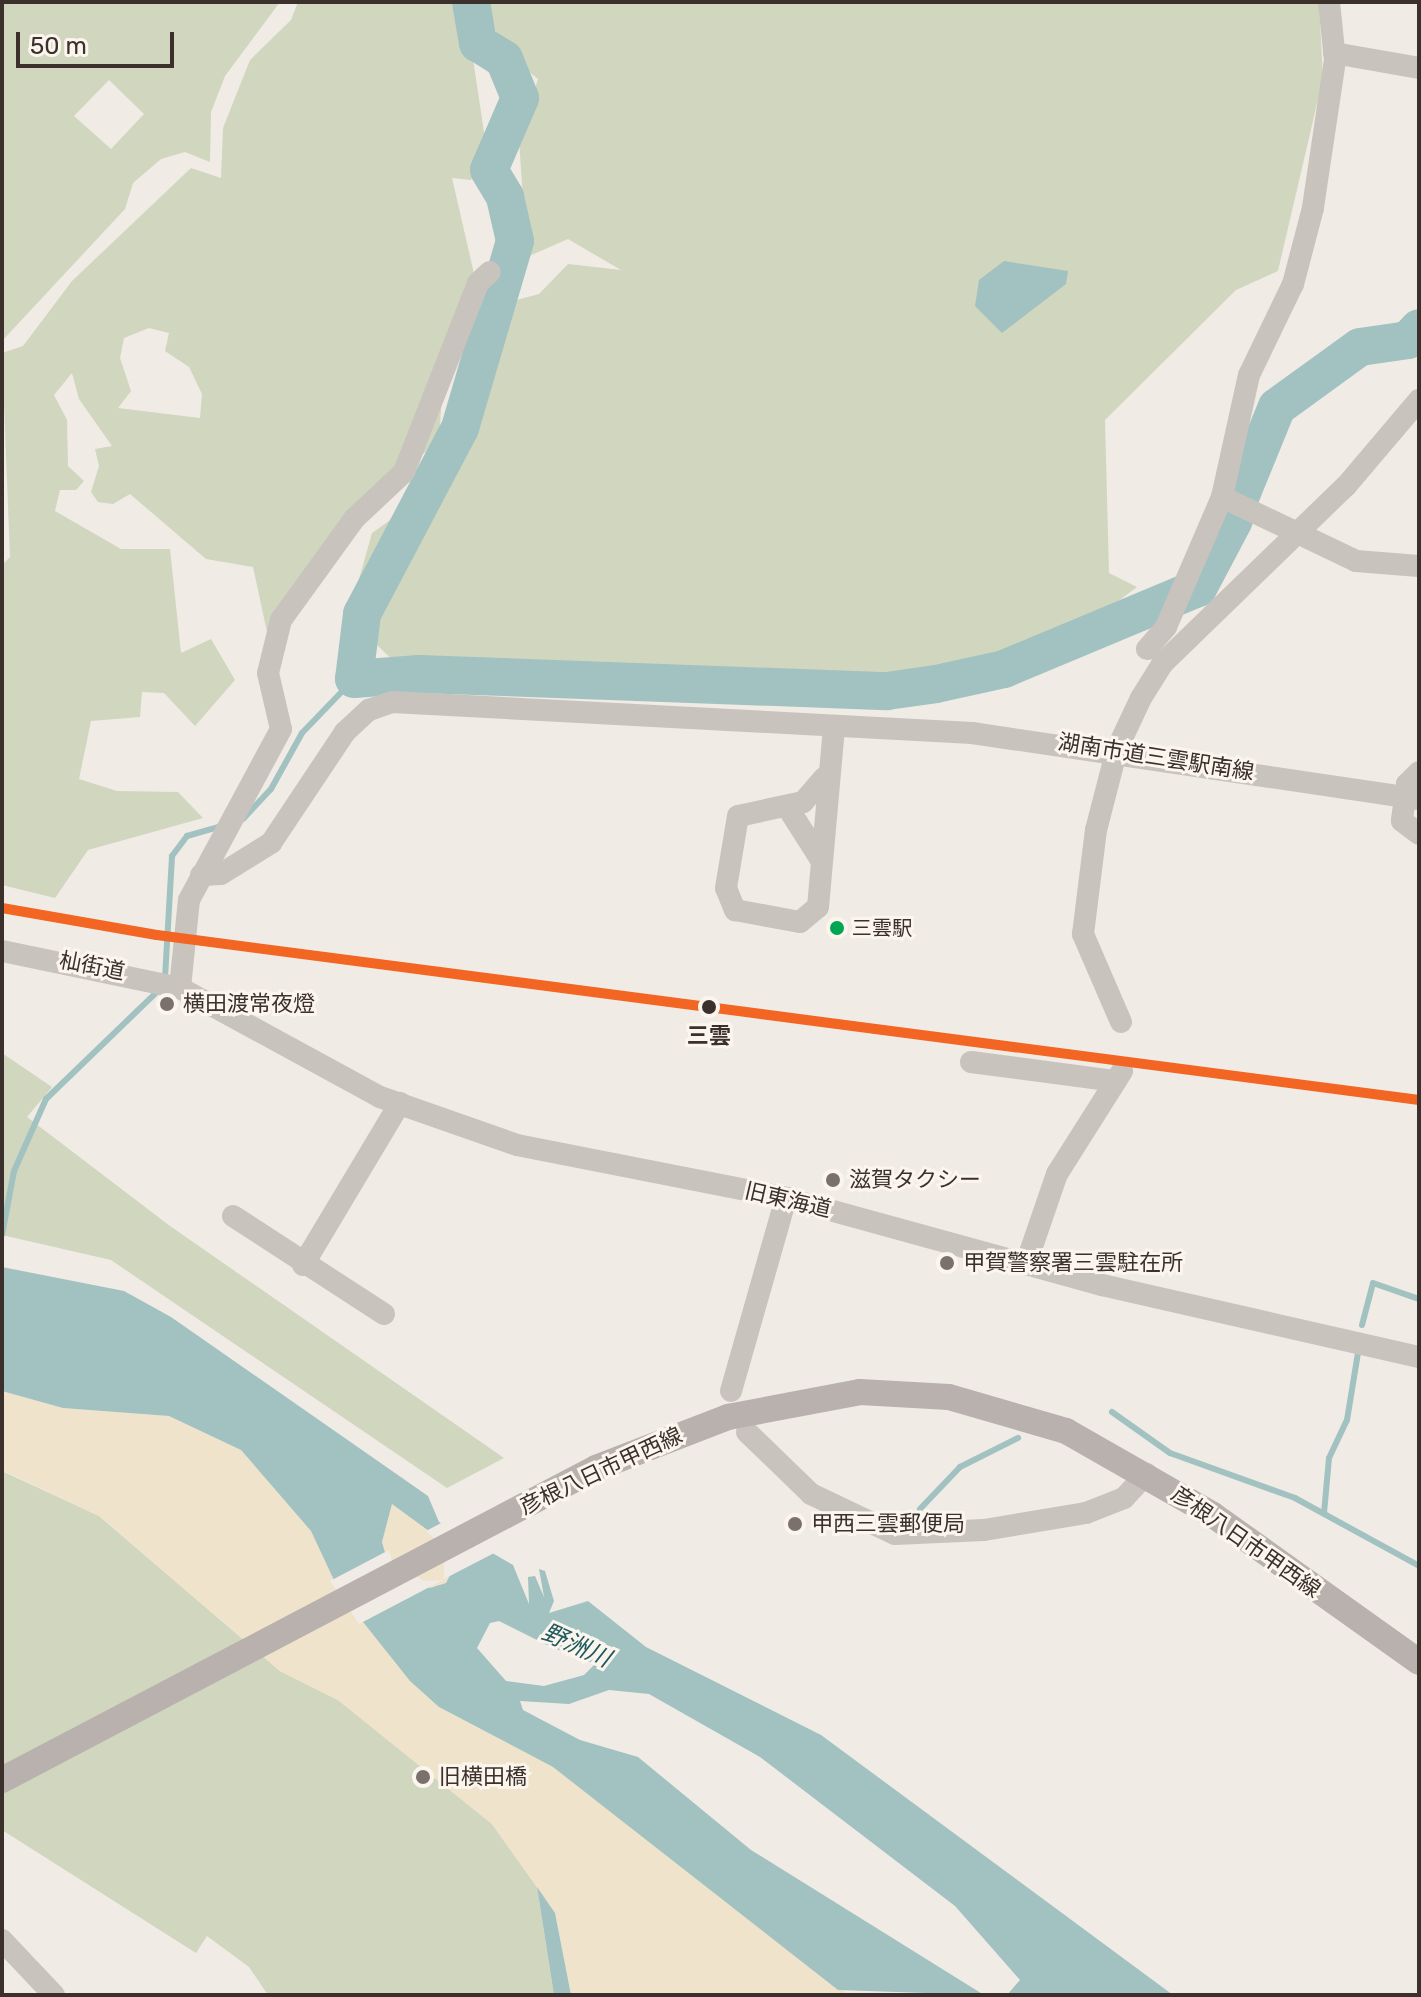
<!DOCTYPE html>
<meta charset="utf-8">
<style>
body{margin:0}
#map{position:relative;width:1421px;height:1997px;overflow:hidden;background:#f0ebe5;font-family:Rubik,"Noto Sans JP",sans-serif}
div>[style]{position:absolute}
.green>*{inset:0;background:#d1d6bf}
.sand>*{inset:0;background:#efe3cc}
.water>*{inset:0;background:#a1c2c1}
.pier>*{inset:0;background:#f0ebe5}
.stream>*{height:6px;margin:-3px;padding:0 3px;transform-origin:3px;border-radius:3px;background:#a1c2c1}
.river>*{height:38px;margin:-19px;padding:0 19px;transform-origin:19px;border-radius:19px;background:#a1c2c1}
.minor>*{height:22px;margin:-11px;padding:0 11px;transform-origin:11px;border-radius:11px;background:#c9c3be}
.major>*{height:26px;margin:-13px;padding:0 13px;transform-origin:13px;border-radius:13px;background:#b8b1ad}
.rail-1>*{height:10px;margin:-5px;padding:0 5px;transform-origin:5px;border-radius:5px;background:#f26522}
.dots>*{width:22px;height:22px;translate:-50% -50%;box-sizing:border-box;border:4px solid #fbf5ee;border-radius:50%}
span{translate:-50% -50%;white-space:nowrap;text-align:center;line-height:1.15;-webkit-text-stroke:6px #fbf5ee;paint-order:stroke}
.bus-label{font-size:20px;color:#3b302b}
.left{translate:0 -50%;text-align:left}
.street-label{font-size:22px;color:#3b302b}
.poi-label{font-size:22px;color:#3b302b}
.stop-label{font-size:22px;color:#3b302b;font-weight:700}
.water-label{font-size:24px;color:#1f5a5e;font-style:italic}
.frame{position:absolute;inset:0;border:4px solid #3b302b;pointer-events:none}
.scale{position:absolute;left:16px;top:32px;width:158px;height:36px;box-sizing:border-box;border:4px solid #3b302b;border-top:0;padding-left:10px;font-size:24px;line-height:28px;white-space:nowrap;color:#3b302b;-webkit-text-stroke:6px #fbf5ee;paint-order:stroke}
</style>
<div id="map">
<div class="green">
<div style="clip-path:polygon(evenodd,2px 2px,280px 2px,225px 76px,211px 112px,210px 162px,185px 152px,161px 159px,133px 183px,125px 209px,2px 341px,2px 2px,109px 80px,144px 114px,111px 149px,74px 116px,109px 80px)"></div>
<div style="clip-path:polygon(evenodd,298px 2px,459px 2px,467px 19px,487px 152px,471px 180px,452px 178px,475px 278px,444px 363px,439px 441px,380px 489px,267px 632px,253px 567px,206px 559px,130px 494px,113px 504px,98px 502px,91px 492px,99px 466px,95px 449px,112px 446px,79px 399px,72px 373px,54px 395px,67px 420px,68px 466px,84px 481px,76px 490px,60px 490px,55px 511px,121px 549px,170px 549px,181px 653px,211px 639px,235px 680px,195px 726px,164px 693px,142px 692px,140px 717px,91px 721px,79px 779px,117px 791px,178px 792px,203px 818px,88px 850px,55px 898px,2px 885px,2px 565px,10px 557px,2px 353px,23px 346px,72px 281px,191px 168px,221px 178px,223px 128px,250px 60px,291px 20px,298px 2px,149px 328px,169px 333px,165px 351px,189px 367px,202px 394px,200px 418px,118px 408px,131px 391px,120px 358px,124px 338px,149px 328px)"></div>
<div style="clip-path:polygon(483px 2px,1319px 2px,1323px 78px,1278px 271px,1236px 290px,1105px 420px,1109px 573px,1137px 587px,1057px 647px,1003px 673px,938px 687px,401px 668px,356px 625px,352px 604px,372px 533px,406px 509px,443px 458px,483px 309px,539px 294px,568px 264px,621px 270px,568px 239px,527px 257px,519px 140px,538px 79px,505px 52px)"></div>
<div style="clip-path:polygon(2px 1053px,52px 1087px,27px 1117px,170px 1226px,504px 1458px,447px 1488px,111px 1260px,2px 1235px)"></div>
<div style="clip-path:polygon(2px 1471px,99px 1516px,280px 1671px,338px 1700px,492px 1824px,537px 1887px,554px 1995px,268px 1995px,249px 1967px,207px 1936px,196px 1953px,2px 1830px)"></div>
</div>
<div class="sand">
<div style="clip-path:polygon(2px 1391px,63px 1408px,169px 1416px,241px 1450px,311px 1531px,340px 1593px,439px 1707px,553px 1767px,849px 1995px,571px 1995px,555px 1913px,492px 1824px,338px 1700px,280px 1671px,99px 1516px,2px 1470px)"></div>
<div style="clip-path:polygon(392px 1504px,448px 1545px,453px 1569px,446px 1583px,430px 1588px,388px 1563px,382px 1542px)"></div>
</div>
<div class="water">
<div style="clip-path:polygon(1004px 261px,1068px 271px,1066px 284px,1002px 333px,975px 306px,979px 280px)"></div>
<div style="clip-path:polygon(evenodd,2px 1267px,124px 1291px,171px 1317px,428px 1496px,439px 1522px,513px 1565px,529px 1604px,528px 1577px,535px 1576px,544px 1597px,539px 1569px,545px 1571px,554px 1601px,549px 1613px,588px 1601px,646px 1647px,821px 1735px,1173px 1995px,1007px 1995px,1020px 1980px,955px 1906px,760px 1757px,649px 1694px,609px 1690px,569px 1704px,520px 1701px,523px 1710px,580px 1740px,638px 1757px,751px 1850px,984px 1995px,838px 1990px,553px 1767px,439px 1707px,410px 1681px,340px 1593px,311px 1531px,241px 1450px,169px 1416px,63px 1408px,2px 1391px,2px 1267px,392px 1504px,448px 1545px,453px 1569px,446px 1583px,430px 1588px,388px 1563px,382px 1542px,392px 1504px,2px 1267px,499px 1621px,549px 1646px,595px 1664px,584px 1675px,544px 1686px,506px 1681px,477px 1648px,490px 1623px,499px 1621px)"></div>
<div style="clip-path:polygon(537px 1887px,555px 1913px,571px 1995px,554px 1995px)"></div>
</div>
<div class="pier">
<div style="clip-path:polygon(445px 1521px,500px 1550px,444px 1579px,444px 1547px,426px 1531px)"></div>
<div style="clip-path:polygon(389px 1550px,392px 1561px,424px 1581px,443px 1580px,359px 1624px,330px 1581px)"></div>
</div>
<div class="stream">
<div style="left:243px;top:819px;width:41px;rotate:-47deg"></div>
<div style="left:271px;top:789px;width:64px;rotate:-61deg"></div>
<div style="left:302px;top:733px;width:75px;rotate:-46.1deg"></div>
<div style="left:165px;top:978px;width:122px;rotate:-86.7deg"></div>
<div style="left:172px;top:856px;width:25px;rotate:-53deg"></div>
<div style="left:187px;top:836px;width:35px;rotate:-16deg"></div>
<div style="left:2px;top:1235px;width:65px;rotate:-79.4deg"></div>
<div style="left:14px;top:1171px;width:79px;rotate:-66deg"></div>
<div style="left:46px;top:1099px;width:160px;rotate:-44deg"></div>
<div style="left:1362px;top:1325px;width:43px;rotate:-75.3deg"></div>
<div style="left:1373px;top:1283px;width:49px;rotate:19.2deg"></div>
<div style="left:1112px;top:1412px;width:71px;rotate:35.3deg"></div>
<div style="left:1170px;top:1453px;width:133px;rotate:19.8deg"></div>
<div style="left:1295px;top:1498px;width:141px;rotate:28.7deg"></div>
<div style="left:920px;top:1509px;width:58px;rotate:-46.4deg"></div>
<div style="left:960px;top:1467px;width:65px;rotate:-26.6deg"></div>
<div style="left:1324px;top:1513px;width:55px;rotate:-84.8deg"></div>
<div style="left:1329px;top:1458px;width:42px;rotate:-64.7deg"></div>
<div style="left:1347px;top:1420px;width:74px;rotate:-80.7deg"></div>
</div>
<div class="river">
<div style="left:471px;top:2px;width:42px;rotate:80.3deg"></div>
<div style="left:478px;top:43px;width:31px;rotate:32deg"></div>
<div style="left:504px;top:59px;width:42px;rotate:67.7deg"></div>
<div style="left:520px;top:98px;width:78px;rotate:113.3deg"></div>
<div style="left:489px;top:170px;width:31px;rotate:59deg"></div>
<div style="left:505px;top:197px;width:45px;rotate:77.2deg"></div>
<div style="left:515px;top:241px;width:195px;rotate:106.4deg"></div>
<div style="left:460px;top:428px;width:210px;rotate:117.8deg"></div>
<div style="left:362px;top:614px;width:65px;rotate:97deg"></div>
<div style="left:354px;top:679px;width:65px;rotate:-4.4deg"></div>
<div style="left:419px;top:674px;width:468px;rotate:2.1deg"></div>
<div style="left:887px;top:691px;width:49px;rotate:-8.1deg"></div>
<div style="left:936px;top:684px;width:70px;rotate:-12.4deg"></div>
<div style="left:1004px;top:669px;width:210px;rotate:-22.7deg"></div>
<div style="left:1198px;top:588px;width:77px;rotate:-62.1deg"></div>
<div style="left:1241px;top:495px;width:95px;rotate:-67.8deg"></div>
<div style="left:1277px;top:407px;width:102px;rotate:-35.9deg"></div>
<div style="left:1360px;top:347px;width:49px;rotate:-8.3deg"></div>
<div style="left:1408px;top:340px;width:16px;rotate:-47deg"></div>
</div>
<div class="minor">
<div style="left:1329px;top:2px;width:58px;rotate:84.1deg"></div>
<div style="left:1335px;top:60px;width:150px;rotate:98.5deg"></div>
<div style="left:1313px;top:208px;width:79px;rotate:104.7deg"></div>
<div style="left:1293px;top:284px;width:101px;rotate:115.8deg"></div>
<div style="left:1249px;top:375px;width:125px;rotate:102.5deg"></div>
<div style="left:1222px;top:497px;width:148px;rotate:25.5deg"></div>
<div style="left:1356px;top:561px;width:63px;rotate:4.5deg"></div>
<div style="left:1334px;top:53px;width:86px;rotate:10deg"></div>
<div style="left:1147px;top:649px;width:29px;rotate:-49deg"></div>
<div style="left:1166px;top:627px;width:142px;rotate:-66.7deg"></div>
<div style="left:1419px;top:772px;width:17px;rotate:135deg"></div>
<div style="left:1407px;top:784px;width:37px;rotate:98deg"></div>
<div style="left:1402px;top:821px;width:21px;rotate:37deg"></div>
<div style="left:824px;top:778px;width:32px;rotate:131deg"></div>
<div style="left:803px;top:802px;width:66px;rotate:167.8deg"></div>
<div style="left:738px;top:816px;width:73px;rotate:99.5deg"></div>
<div style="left:726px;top:888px;width:24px;rotate:68deg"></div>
<div style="left:735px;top:910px;width:66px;rotate:10.5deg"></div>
<div style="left:800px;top:922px;width:23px;rotate:-40deg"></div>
<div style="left:818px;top:907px;width:182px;rotate:-84.9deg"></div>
<div style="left:788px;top:808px;width:62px;rotate:57.6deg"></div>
<div style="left:201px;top:875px;width:20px;rotate:-3deg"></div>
<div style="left:221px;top:874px;width:59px;rotate:-31.8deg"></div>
<div style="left:271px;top:843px;width:133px;rotate:-56.3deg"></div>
<div style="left:345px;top:732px;width:33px;rotate:-43deg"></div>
<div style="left:369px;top:710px;width:24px;rotate:-19deg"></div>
<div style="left:392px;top:702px;width:581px;rotate:3.06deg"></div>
<div style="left:972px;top:733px;width:452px;rotate:8.4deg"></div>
<div style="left:2px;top:951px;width:182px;rotate:11.7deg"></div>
<div style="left:180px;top:988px;width:228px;rotate:28.6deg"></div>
<div style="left:380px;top:1097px;width:145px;rotate:19.3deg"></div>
<div style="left:517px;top:1145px;width:274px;rotate:11.1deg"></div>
<div style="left:786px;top:1198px;width:328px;rotate:15.4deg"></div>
<div style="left:1102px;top:1285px;width:325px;rotate:12.8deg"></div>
<div style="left:180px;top:988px;width:88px;rotate:-84.2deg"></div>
<div style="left:189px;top:900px;width:194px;rotate:-61.7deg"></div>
<div style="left:281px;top:729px;width:57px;rotate:-103.1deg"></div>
<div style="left:268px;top:673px;width:55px;rotate:-76.2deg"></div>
<div style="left:281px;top:620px;width:125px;rotate:-54.1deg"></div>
<div style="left:354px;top:519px;width:69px;rotate:-43.2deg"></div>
<div style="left:404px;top:472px;width:203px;rotate:-68.6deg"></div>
<div style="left:478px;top:283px;width:16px;rotate:-43deg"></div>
<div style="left:1121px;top:1022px;width:96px;rotate:-113.4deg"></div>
<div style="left:1083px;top:934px;width:105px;rotate:-82.9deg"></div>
<div style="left:1096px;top:830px;width:84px;rotate:-75.5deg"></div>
<div style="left:1117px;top:749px;width:56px;rotate:-64.8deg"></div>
<div style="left:1141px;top:698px;width:40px;rotate:-58deg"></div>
<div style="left:1162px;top:664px;width:256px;rotate:-44.1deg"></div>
<div style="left:1346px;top:486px;width:113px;rotate:-49.7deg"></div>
<div style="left:971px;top:1062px;width:146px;rotate:7.5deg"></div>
<div style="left:233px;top:1216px;width:180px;rotate:33deg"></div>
<div style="left:1027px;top:1261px;width:92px;rotate:-71deg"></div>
<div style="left:1057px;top:1174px;width:122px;rotate:-57.7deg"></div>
<div style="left:303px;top:1265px;width:189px;rotate:-59.1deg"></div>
<div style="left:731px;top:1391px;width:201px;rotate:-74.1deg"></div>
<div style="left:747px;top:1432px;width:89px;rotate:44.1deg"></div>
<div style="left:811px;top:1494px;width:93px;rotate:25.5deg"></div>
<div style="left:895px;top:1534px;width:89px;rotate:-2.6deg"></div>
<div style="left:984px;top:1530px;width:103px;rotate:-9.5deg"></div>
<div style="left:1086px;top:1513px;width:41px;rotate:-21.5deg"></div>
<div style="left:1124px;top:1498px;width:33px;rotate:-47deg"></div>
<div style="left:2px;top:1940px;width:76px;rotate:46.6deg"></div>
</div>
<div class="major">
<div style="left:2px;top:1780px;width:671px;rotate:-27.71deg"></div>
<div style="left:596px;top:1468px;width:142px;rotate:-21.1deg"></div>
<div style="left:728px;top:1417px;width:134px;rotate:-10.7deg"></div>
<div style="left:860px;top:1392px;width:89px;rotate:3.2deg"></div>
<div style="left:949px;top:1397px;width:122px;rotate:16.2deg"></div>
<div style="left:1066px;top:1431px;width:169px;rotate:29.7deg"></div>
<div style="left:1213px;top:1515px;width:253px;rotate:35.5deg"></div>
</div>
<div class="rail-1">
<div style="left:2px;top:908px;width:157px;rotate:9.9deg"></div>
<div style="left:157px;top:935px;width:1273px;rotate:7.45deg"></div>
</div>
<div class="dots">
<div style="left:837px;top:928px;background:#00a651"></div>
<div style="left:167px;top:1004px;background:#7a716c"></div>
<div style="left:709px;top:1007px;background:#3b302b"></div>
<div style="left:833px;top:1180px;background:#7a716c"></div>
<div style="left:947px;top:1263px;background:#7a716c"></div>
<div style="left:795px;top:1524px;background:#7a716c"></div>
<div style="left:423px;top:1777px;background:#7a716c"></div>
</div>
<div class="bus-label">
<span class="left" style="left:852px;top:928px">三雲駅</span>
</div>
<div class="street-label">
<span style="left:1156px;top:757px;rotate:9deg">湖南市道三雲駅南線</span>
<span style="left:92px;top:966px;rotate:11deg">杣街道</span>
<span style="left:788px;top:1200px;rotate:13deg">旧東海道</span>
<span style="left:601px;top:1471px;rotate:-25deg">彦根八日市甲西線</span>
<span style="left:1246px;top:1542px;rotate:35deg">彦根八日市甲西線</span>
</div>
<div class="poi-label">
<span class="left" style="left:183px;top:1004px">横田渡常夜燈</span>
<span class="left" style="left:849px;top:1180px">滋賀タクシー</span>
<span class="left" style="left:963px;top:1263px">甲賀警察署三雲駐在所</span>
<span class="left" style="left:811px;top:1524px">甲西三雲郵便局</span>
<span class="left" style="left:439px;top:1777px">旧横田橋</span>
</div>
<div class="stop-label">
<span style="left:709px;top:1036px">三雲</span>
</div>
<div class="water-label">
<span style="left:576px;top:1646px;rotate:24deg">野洲川</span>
</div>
<div class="frame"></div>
<div class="scale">50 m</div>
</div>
